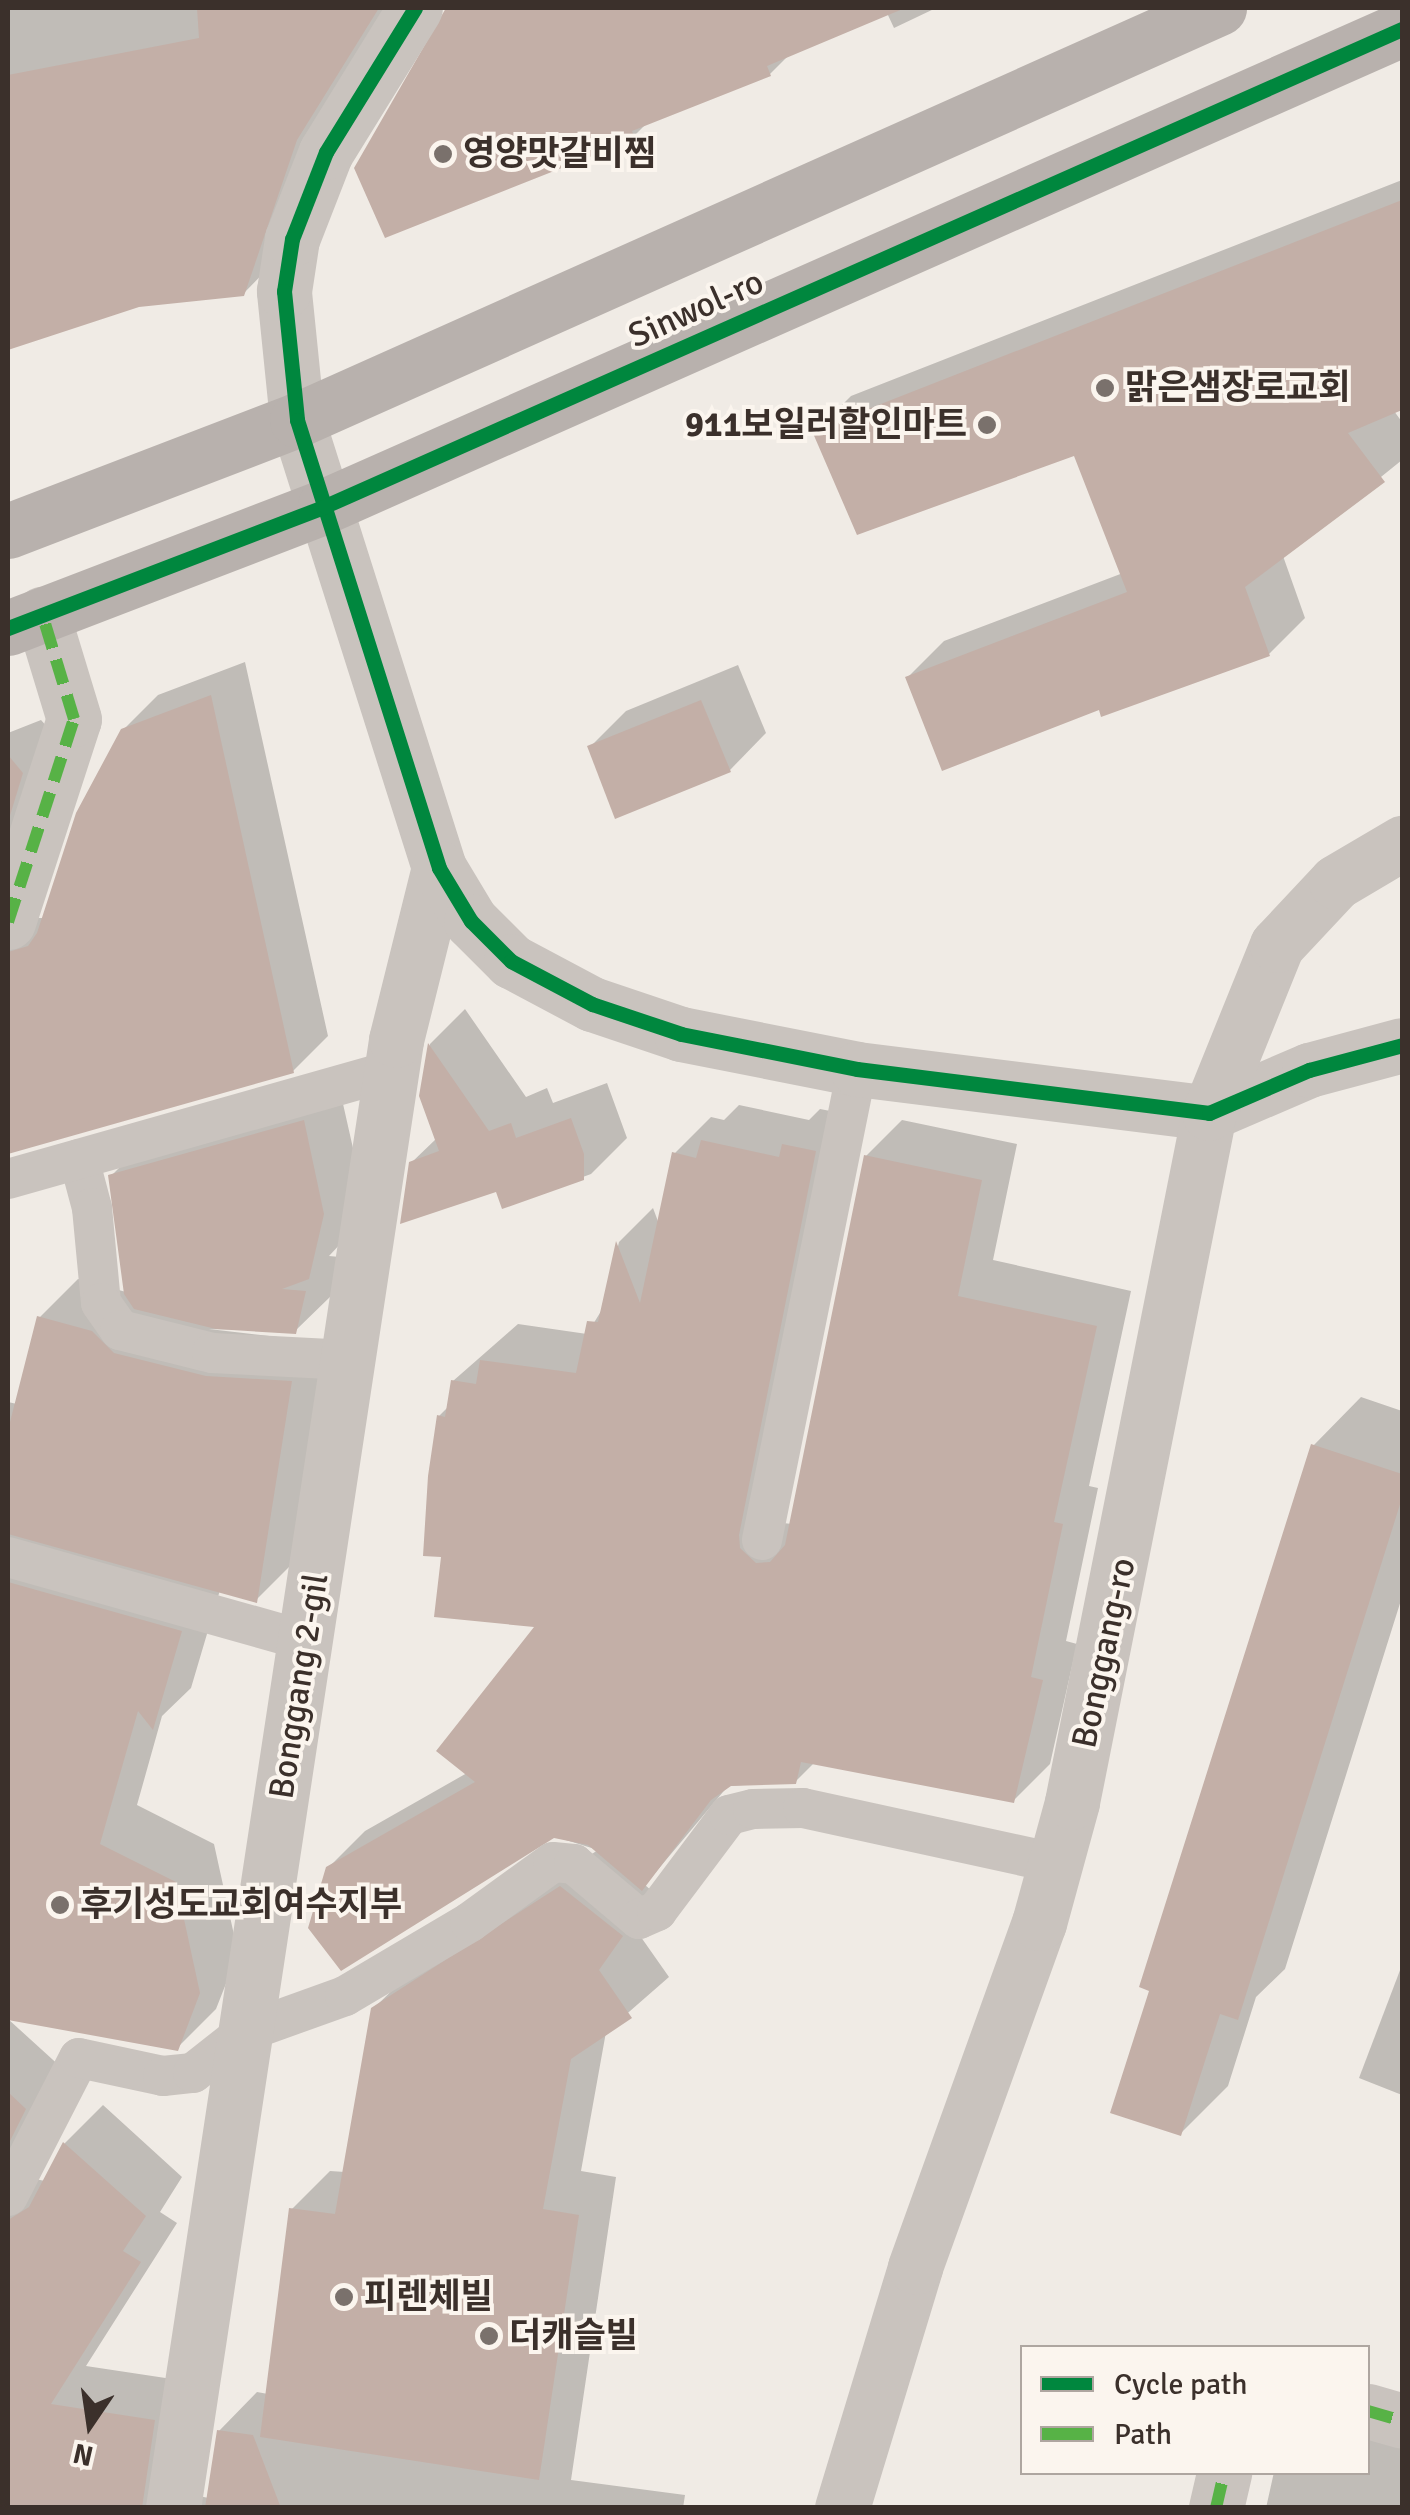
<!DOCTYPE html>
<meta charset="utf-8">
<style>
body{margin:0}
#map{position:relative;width:1410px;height:2515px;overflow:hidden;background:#f0ebe5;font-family:Signika,"Noto Sans KR",sans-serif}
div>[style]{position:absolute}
.shadow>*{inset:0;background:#0003}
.building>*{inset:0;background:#c3afa7}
.service>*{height:40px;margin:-20px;padding:0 20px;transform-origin:20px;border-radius:20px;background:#c9c3be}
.minor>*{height:55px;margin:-27.5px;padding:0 27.5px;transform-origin:27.5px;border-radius:27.5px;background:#c9c3be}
.tertiary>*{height:55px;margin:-27.5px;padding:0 27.5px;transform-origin:27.5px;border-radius:27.5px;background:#c9c3be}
.primary>*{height:55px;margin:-27.5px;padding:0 27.5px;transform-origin:27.5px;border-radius:27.5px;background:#b8b1ad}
.quiet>*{height:12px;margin-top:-6px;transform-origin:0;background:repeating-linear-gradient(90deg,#57b246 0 25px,transparent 0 37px)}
.cycleway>*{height:15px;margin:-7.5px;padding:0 7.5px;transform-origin:7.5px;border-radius:7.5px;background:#00873e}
.dots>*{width:28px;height:28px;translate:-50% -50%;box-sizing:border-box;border:5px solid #fbf5ee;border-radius:50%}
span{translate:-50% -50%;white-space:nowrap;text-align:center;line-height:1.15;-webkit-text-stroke:8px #fbf5ee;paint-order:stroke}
.poi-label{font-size:35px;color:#3b302b;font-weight:700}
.left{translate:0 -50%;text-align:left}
.right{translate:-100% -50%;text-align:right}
.street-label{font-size:35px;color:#3b302b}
.frame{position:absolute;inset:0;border:10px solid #3b302b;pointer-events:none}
.legend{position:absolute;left:1020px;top:2345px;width:350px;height:130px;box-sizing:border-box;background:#fbf5ee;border:2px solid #aea6a0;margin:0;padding:12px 18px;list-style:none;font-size:30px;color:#3b302b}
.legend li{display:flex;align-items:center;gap:20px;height:50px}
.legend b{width:50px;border:2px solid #aea6a0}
.north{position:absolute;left:40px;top:2375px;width:100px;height:100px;-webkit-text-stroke:8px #fbf5ee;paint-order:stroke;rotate:193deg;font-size:28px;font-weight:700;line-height:40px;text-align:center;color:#3b302b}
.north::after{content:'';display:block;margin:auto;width:35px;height:45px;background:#3b302b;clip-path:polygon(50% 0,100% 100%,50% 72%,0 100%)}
</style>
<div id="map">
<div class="shadow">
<div style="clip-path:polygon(8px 8px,393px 8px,278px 258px,243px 294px,139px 304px,8px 349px)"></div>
<div style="clip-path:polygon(448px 8px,936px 8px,894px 28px,887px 13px,790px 54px,770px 74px,648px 122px,634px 136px)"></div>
<div style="clip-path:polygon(1402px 180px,1402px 408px,1394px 411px,1402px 422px,1402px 460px,1283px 556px,1305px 618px,1269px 654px,1100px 707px,908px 677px,944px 641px,1123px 573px,1075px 452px,815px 432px,851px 396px)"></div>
<div style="clip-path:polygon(245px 662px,328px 1036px,293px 1071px,8px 1152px,8px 733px,41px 720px,57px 738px,32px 918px,45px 918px,123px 730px,158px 695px)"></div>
<div style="clip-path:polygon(738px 665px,766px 733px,730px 770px,590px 747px,626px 711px)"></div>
<div style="clip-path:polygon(465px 1009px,526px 1097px,547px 1088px,553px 1103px,607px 1083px,627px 1138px,591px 1174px,504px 1206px,498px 1189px,411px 1163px,437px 1138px,422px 1096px,430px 1044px)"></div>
<div style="clip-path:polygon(339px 1086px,359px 1175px,343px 1241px,329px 1256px,340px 1257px,331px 1296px,295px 1331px,209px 1329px,330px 1343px,295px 1561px,256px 1600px,220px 1590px,191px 1688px,162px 1716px,137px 1805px,214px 1844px,238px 1953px,216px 2009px,177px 2048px,8px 2016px,8px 1402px,17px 1404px,39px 1318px,78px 1279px,126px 1292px,111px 1176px,146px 1141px)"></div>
<div style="clip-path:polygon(739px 1105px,809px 1120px,820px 1109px,851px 1115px,783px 1523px,792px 1524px,866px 1156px,902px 1120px,1017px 1144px,993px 1260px,1131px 1291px,1089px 1486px,1098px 1488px,1066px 1641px,1077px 1644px,1050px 1764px,1013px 1801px,815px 1762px,795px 1782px,728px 1786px,645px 1885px,659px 1897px,636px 1930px,669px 1977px,606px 2032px,581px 2171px,616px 2177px,571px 2480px,685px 2495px,683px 2508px,8px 2508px,8px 2019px,63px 2069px,35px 2179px,45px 2181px,65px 2143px,103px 2105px,182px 2177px,160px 2212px,177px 2223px,86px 2366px,192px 2382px,193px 2495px,209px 2498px,219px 2431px,257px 2392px,268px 2394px,292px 2209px,330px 2171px,345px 2172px,373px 2009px,413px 1970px,598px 1850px,553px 1836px,328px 1868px,365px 1831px,467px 1773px,539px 1625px,443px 1555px,439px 1416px,449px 1406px,453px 1381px,518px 1324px,587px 1334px,603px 1308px,619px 1242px,653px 1208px,659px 1224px,675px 1153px,711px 1117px,724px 1120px)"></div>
<div style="clip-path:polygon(1361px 1397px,1402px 1411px,1402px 1597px,1285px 1969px,1256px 1997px,1228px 2086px,1180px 2134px,1313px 1446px)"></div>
<div style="clip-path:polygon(1402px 1965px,1402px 2095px,1359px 2078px)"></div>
<div style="clip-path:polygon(1368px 2407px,1402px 2414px,1402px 2508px,1266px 2508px,1274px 2472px,1368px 2472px)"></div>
</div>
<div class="building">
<div style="clip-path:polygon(197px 8px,379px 8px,297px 140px,244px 296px,139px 307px,8px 350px,8px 75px,199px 38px)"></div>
<div style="clip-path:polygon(446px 8px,905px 8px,767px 66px,771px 76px,632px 131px,635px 139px,385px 238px,354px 168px)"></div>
<div style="clip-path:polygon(1402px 200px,1402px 410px,1348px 433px,1385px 482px,1245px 587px,1270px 656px,1101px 717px,1099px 710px,942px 771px,905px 677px,1127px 592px,1074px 456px,857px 535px,812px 431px)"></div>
<div style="clip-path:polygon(211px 695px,294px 1073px,8px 1154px,8px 952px,28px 946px,37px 933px,76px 813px,121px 729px)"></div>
<div style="clip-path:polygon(701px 700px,731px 772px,615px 819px,587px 746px)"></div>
<div style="clip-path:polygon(8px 755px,23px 773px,8px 822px)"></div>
<div style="clip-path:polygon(428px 1043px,489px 1131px,511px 1123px,516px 1138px,571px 1118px,584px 1154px,584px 1180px,502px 1209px,496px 1192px,400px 1224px,409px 1162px,439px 1151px,419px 1096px)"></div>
<div style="clip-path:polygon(304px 1120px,324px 1214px,309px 1279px,282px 1289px,306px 1291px,296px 1334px,216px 1329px,134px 1309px,124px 1294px,108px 1175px)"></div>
<div style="clip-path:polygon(701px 1140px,779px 1157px,782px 1144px,816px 1151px,739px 1535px,740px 1548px,756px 1563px,770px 1562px,785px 1545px,864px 1155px,982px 1180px,958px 1296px,1097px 1326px,1054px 1522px,1063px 1524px,1031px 1677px,1043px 1680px,1014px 1803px,801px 1762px,796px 1784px,731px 1786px,711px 1800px,642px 1891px,588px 1845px,554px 1838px,341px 1971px,308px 1928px,326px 1867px,475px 1782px,436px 1751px,534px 1627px,434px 1617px,441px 1557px,423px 1556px,428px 1476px,437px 1415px,445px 1417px,451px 1380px,476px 1384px,480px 1360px,576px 1373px,587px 1321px,598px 1322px,616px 1241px,640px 1303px,672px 1152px,696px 1158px)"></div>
<div style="clip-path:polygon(37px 1316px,92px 1331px,114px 1353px,206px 1376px,292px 1381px,257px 1603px,8px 1534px,8px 1430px)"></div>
<div style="clip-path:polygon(1311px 1444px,1402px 1474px,1402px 1498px,1238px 2020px,1220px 2014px,1181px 2136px,1110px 2113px,1149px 1991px,1139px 1987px)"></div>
<div style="clip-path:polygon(8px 1582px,182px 1631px,153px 1730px,138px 1711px,100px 1844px,176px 1882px,200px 1993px,178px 2051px,8px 2020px)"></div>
<div style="clip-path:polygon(560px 1886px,623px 1936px,599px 1970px,632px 2018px,571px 2059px,543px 2209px,579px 2215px,539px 2480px,260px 2437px,289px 2208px,335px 2214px,371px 2008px)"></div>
<div style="clip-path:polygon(8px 2092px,26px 2109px,8px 2145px)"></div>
<div style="clip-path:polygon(63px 2142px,146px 2216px,123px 2251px,141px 2262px,51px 2404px,155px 2420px,142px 2508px,8px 2508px,8px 2220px,29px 2207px)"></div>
<div style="clip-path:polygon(217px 2430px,253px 2435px,281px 2508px,205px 2508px)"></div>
</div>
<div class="service">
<div style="left:79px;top:1159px;width:51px;rotate:75.1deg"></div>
<div style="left:92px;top:1208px;width:95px;rotate:84.6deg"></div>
<div style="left:101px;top:1303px;width:33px;rotate:55deg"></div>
<div style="left:120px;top:1330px;width:95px;rotate:14deg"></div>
<div style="left:212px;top:1353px;width:137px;rotate:2.9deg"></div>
<div style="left:8px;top:1179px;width:399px;rotate:-15.8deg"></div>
<div style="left:762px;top:1540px;width:480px;rotate:-78.6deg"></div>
<div style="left:8px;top:1557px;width:310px;rotate:15.7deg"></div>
<div style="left:8px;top:2196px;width:155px;rotate:-62.8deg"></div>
<div style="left:79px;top:2058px;width:86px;rotate:12.1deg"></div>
<div style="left:163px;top:2076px;width:30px;rotate:-6deg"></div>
<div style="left:193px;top:2073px;width:66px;rotate:-38.3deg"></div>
<div style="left:245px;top:2032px;width:106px;rotate:-19.8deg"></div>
<div style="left:345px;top:1996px;width:145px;rotate:-30.6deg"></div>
<div style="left:470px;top:1922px;width:102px;rotate:-35.9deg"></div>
<div style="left:553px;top:1862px;width:21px;rotate:5deg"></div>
<div style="left:574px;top:1864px;width:85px;rotate:40.2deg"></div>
<div style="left:639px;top:1919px;width:20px;rotate:-24deg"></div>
<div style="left:657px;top:1911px;width:120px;rotate:-53.1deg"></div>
<div style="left:729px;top:1815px;width:25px;rotate:-14deg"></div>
<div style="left:753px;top:1809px;width:50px;rotate:-1.1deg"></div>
<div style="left:803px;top:1808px;width:258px;rotate:12.3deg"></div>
</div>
<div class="minor">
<div style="left:297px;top:420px;width:130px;rotate:-95.8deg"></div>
<div style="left:284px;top:291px;width:53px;rotate:-81.3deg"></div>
<div style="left:292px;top:239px;width:93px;rotate:-68.7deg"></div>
<div style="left:326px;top:152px;width:169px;rotate:-58.3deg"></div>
<div style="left:8px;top:922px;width:213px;rotate:-72deg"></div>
<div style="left:74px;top:719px;width:110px;rotate:-106.9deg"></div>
<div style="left:1209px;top:1113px;width:109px;rotate:-23.3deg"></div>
<div style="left:1309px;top:1070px;width:96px;rotate:-15deg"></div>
<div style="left:1368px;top:2411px;width:35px;rotate:16deg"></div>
<div style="left:173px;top:2508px;width:1485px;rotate:-81.36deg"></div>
<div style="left:396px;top:1040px;width:177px;rotate:-76deg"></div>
<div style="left:1216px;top:2508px;width:37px;rotate:-77deg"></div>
</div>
<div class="tertiary">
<div style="left:297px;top:420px;width:470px;rotate:72.4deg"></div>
<div style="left:439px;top:868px;width:62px;rotate:58.9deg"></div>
<div style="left:471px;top:921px;width:57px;rotate:45deg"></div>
<div style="left:511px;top:961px;width:92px;rotate:28deg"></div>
<div style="left:592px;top:1004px;width:94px;rotate:18.6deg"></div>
<div style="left:681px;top:1034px;width:179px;rotate:11.2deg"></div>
<div style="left:857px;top:1069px;width:355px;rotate:7.1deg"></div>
<div style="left:842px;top:2508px;width:252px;rotate:-73.1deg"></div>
<div style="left:915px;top:2267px;width:366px;rotate:-70.2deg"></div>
<div style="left:1039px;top:1923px;width:125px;rotate:-74.7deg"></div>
<div style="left:1072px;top:1802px;width:702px;rotate:-78.75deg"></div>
<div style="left:1209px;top:1113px;width:181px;rotate:-68deg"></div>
<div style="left:1277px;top:945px;width:86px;rotate:-46.9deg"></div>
<div style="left:1336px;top:882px;width:77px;rotate:-30.6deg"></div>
</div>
<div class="primary">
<div style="left:8px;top:531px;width:310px;rotate:-21deg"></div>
<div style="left:297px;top:420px;width:1010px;rotate:-24.08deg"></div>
<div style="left:8px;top:628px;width:340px;rotate:-21deg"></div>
<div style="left:325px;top:506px;width:1178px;rotate:-23.89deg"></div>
</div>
<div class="quiet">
<div style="left:8px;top:922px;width:213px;rotate:-72deg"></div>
<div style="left:74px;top:719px;width:110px;rotate:-106.9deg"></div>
<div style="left:1368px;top:2411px;width:35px;rotate:16deg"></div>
<div style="left:1216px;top:2508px;width:37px;rotate:-77deg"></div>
</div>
<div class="cycleway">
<div style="left:415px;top:8px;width:169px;rotate:121.7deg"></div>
<div style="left:326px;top:152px;width:93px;rotate:111.3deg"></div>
<div style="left:292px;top:239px;width:53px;rotate:98.7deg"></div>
<div style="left:284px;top:291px;width:130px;rotate:84.2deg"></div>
<div style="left:297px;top:420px;width:470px;rotate:72.4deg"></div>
<div style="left:439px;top:868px;width:62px;rotate:58.9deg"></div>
<div style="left:471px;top:921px;width:57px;rotate:45deg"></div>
<div style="left:511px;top:961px;width:92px;rotate:28deg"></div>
<div style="left:592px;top:1004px;width:94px;rotate:18.6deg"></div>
<div style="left:681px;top:1034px;width:179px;rotate:11.2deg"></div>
<div style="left:857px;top:1069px;width:355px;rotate:7.1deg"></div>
<div style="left:1209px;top:1113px;width:109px;rotate:-23.3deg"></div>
<div style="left:1309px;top:1070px;width:96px;rotate:-15deg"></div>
<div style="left:8px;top:628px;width:340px;rotate:-21deg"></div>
<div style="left:325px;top:506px;width:1178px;rotate:-23.89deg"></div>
</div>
<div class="dots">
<div style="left:443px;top:154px;background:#7a716c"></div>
<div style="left:1105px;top:388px;background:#7a716c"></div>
<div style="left:987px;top:425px;background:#7a716c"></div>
<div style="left:60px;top:1905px;background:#7a716c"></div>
<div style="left:344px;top:2297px;background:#7a716c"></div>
<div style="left:489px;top:2336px;background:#7a716c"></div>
</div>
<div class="poi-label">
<span class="left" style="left:463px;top:154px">영양맛갈비찜</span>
<span class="left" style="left:1125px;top:388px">맑은샘장로교회</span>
<span class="right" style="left:967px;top:425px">911보일러할인마트</span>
<span class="left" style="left:80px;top:1905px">후기성도교회여수지부</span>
<span class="left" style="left:364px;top:2297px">피렌체빌</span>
<span class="left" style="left:509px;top:2336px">더캐슬빌</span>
</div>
<div class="street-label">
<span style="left:696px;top:309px;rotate:-24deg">Sinwol-ro</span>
<span style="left:1104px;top:1653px;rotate:-78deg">Bonggang-ro</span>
<span style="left:299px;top:1686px;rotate:-81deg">Bonggang 2-gil</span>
</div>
<div class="frame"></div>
<ul class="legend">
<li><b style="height:12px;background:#00873e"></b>Cycle path</li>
<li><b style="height:12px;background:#57b246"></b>Path</li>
</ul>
<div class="north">N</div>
</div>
